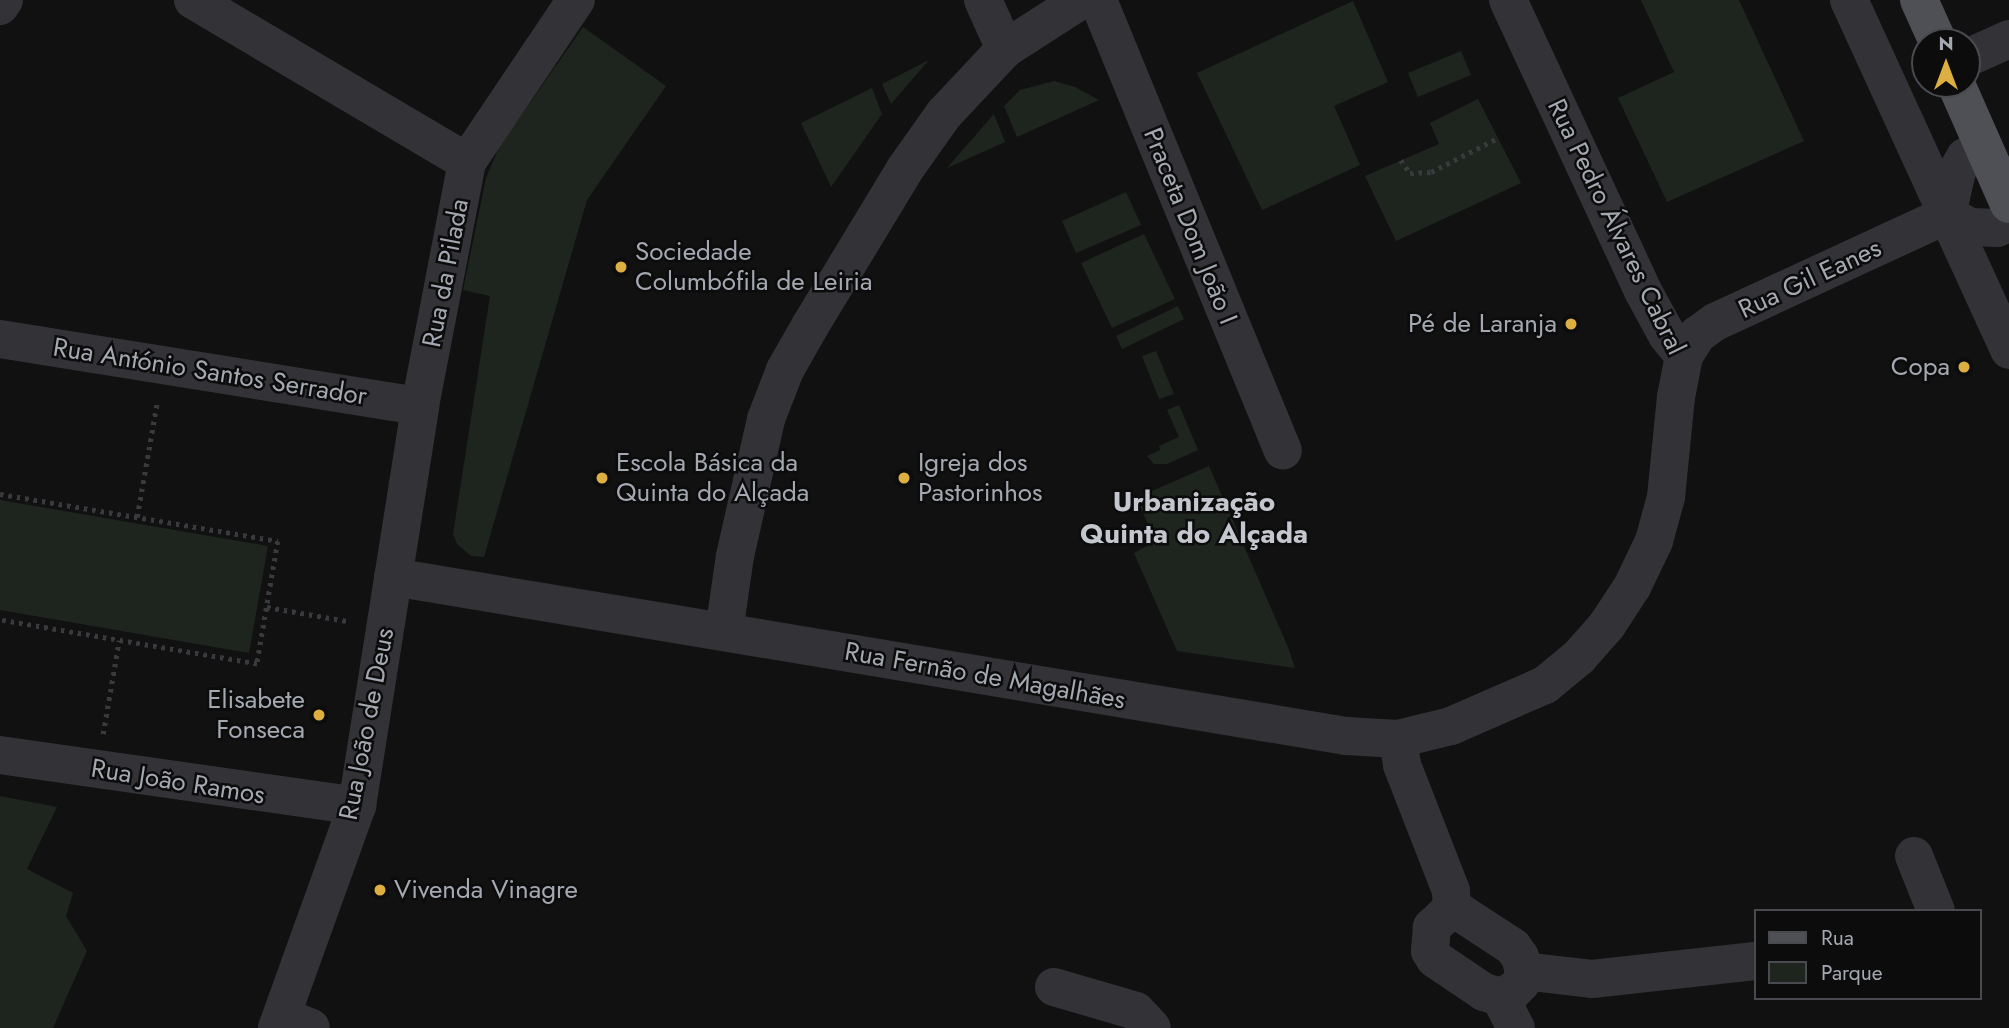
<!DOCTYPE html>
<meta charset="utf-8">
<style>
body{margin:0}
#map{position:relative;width:2009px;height:1028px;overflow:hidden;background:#111112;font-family:Jost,sans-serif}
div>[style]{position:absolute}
.green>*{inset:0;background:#1e251f}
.path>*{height:4.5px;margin-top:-2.25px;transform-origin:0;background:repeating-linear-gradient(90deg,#393a3e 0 3.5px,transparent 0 8.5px)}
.minor>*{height:38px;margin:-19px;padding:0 19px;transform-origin:19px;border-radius:19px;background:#333337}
.major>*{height:38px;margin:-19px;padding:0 19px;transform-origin:19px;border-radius:19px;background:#4f5056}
.dots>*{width:19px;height:19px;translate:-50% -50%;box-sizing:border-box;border:4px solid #0c0c0d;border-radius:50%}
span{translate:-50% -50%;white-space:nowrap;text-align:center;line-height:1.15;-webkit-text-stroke:5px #0c0c0d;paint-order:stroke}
.street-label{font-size:26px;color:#a4a8b1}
.poi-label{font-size:26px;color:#a4a8b1}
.left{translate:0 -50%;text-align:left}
.right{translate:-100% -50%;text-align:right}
.neighbourhood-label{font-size:28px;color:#c4c7ce;font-weight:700}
.legend{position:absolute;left:1754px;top:909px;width:228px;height:91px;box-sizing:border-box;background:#0c0c0d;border:2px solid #494a4f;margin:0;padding:9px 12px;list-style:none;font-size:21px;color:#a4a8b1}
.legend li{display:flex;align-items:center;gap:14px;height:35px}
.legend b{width:35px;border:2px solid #494a4f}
.north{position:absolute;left:1911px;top:28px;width:70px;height:70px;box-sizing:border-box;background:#0c0c0d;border:2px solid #494a4f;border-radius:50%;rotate:0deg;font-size:19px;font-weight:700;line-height:28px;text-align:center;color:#a4a8b1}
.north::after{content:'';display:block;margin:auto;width:24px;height:32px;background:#dcaf40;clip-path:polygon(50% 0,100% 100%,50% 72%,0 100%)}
</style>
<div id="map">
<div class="green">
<div style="clip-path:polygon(1641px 0,1739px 0,1804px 141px,1667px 202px,1618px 98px,1674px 72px)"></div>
<div style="clip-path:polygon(1353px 1px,1388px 82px,1334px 106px,1360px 165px,1262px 210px,1197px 73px)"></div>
<div style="clip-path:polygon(583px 27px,666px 86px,587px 200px,484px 557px,471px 556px,457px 544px,453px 534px,490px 296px,463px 290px,486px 178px,499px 147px)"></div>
<div style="clip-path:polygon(1461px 51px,1471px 75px,1418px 97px,1408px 73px)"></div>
<div style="clip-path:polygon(929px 60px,891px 104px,882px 84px)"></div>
<div style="clip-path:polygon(1054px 81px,1075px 87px,1099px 100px,1017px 137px,1004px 106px,1020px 90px)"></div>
<div style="clip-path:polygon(872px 88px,882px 114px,831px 187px,801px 123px)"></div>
<div style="clip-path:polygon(1478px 99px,1521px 183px,1396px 241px,1365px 176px,1439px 144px,1430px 123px)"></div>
<div style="clip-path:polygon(994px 114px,1005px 142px,947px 168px)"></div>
<div style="clip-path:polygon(1126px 192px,1141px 225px,1076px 253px,1062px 221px)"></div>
<div style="clip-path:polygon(1144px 234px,1175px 299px,1112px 328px,1081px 263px)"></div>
<div style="clip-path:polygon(1178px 306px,1184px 319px,1122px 349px,1116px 336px)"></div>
<div style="clip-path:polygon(1156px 351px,1174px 394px,1159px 399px,1142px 356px)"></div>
<div style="clip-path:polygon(1179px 405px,1198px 450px,1167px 464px,1154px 464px,1147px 456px,1160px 450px,1159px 446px,1179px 437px,1167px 410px)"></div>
<div style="clip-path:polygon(1209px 466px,1288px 647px,1295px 668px,1177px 651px,1134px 553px,1156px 541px,1136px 498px)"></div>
<div style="clip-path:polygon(0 500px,268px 546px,249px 653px,0 610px)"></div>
<div style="clip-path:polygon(0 796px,57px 807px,27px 869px,73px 893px,66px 916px,87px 951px,53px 1028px,0 1028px)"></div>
</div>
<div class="path">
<div style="left:1401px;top:160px;width:16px;rotate:55deg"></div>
<div style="left:1410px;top:173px;width:21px;rotate:-3deg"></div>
<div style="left:1431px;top:172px;width:75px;rotate:-26.9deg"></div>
<div style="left:0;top:494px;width:282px;rotate:9.6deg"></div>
<div style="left:278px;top:541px;width:125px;rotate:99.7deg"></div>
<div style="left:257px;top:664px;width:261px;rotate:-170.3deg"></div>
<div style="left:137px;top:517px;width:117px;rotate:-80.1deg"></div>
<div style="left:267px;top:607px;width:81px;rotate:9.9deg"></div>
<div style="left:103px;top:734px;width:95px;rotate:-80.3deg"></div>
</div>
<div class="minor">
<div style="left:193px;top:0;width:318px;rotate:30.6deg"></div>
<div style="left:983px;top:0;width:54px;rotate:65.8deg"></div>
<div style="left:1098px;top:0;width:487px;rotate:67.7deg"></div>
<div style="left:1508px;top:0;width:321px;rotate:65.1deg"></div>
<div style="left:1643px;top:291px;width:50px;rotate:61.4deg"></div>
<div style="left:1667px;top:335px;width:27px;rotate:51deg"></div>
<div style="left:1849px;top:0;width:385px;rotate:65.4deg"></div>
<div style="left:0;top:6px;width:7px;rotate:-56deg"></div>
<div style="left:1967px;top:58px;width:46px;rotate:-24.3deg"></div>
<div style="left:1947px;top:215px;width:45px;rotate:-77.2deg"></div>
<div style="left:1957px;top:171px;width:16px;rotate:-60deg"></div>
<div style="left:1965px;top:157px;width:21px;rotate:-29deg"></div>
<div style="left:1947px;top:215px;width:27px;rotate:27deg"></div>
<div style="left:1971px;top:227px;width:26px;rotate:2deg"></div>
<div style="left:1997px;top:228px;width:13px;rotate:-23deg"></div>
<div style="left:0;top:339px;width:425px;rotate:9.1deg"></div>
<div style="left:393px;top:577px;width:966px;rotate:9.47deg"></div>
<div style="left:1346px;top:736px;width:52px;rotate:3.3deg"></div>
<div style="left:1398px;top:739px;width:55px;rotate:-13.8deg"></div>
<div style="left:1451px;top:726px;width:103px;rotate:-23.6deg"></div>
<div style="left:1545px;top:685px;width:44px;rotate:-39.5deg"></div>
<div style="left:1579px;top:657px;width:43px;rotate:-48.8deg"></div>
<div style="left:1607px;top:625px;width:45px;rotate:-56.7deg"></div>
<div style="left:1632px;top:587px;width:51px;rotate:-64.4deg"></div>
<div style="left:1654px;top:541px;width:46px;rotate:-74.7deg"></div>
<div style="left:1666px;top:497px;width:100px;rotate:-84.3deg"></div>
<div style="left:1676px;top:397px;width:42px;rotate:-79deg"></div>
<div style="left:1684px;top:356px;width:25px;rotate:-58deg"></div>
<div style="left:1697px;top:335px;width:22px;rotate:-36deg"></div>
<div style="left:1715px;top:322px;width:255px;rotate:-24.8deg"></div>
<div style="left:724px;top:632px;width:77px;rotate:-81.8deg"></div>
<div style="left:735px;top:556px;width:140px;rotate:-77.2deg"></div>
<div style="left:766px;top:419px;width:53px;rotate:-68.8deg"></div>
<div style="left:785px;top:370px;width:51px;rotate:-60.4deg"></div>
<div style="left:810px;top:326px;width:184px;rotate:-58.8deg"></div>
<div style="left:905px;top:169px;width:67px;rotate:-54.7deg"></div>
<div style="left:944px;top:114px;width:89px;rotate:-46.8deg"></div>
<div style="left:1005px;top:49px;width:90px;rotate:-32.8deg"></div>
<div style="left:1398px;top:739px;width:26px;rotate:81deg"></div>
<div style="left:1402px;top:765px;width:135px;rotate:68.7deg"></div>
<div style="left:1451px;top:891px;width:21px;rotate:87deg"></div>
<div style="left:0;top:755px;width:361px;rotate:8.1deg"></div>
<div style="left:1914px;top:856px;width:59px;rotate:68.2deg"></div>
<div style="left:1524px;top:971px;width:68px;rotate:6.7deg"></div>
<div style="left:1592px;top:979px;width:164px;rotate:-6.3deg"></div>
<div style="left:1054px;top:987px;width:85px;rotate:16.3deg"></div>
<div style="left:1136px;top:1011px;width:23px;rotate:47deg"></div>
<div style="left:1500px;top:997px;width:14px;rotate:-25deg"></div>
<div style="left:1513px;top:991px;width:11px;rotate:-45deg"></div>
<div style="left:1521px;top:983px;width:12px;rotate:-76deg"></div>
<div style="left:1524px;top:971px;width:15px;rotate:-106deg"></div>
<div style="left:1520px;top:957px;width:12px;rotate:-125deg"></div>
<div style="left:1513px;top:947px;width:62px;rotate:-146.8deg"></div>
<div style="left:1461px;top:913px;width:14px;rotate:180deg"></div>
<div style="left:1447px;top:913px;width:21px;rotate:137deg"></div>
<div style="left:1432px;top:927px;width:24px;rotate:95deg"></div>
<div style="left:1430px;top:951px;width:9px;rotate:58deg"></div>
<div style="left:1435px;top:959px;width:59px;rotate:34deg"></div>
<div style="left:1484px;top:992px;width:17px;rotate:17deg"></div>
<div style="left:1500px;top:997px;width:35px;rotate:63deg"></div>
<div style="left:282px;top:1016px;width:31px;rotate:22deg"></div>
<div style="left:277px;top:1028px;width:236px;rotate:-70.2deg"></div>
<div style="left:357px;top:806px;width:405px;rotate:-81deg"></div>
<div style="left:420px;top:406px;width:248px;rotate:-79.1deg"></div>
<div style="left:467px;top:162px;width:195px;rotate:-56.1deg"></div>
</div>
<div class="major">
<div style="left:1919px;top:0;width:46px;rotate:65.7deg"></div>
<div style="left:1956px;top:84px;width:131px;rotate:66.2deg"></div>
</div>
<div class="dots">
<div style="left:621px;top:267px;background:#dcaf40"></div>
<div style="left:1571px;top:324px;background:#dcaf40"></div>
<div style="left:1964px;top:367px;background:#dcaf40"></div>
<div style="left:602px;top:478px;background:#dcaf40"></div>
<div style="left:904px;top:478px;background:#dcaf40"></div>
<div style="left:319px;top:715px;background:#dcaf40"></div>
<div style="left:380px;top:890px;background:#dcaf40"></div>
</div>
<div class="street-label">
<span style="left:1190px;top:226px;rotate:68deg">Praceta Dom João I</span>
<span style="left:1616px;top:227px;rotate:64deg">Rua Pedro Álvares Cabral</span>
<span style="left:446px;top:273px;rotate:-79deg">Rua da Pilada</span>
<span style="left:1810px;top:279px;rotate:-25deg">Rua Gil Eanes</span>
<span style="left:210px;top:372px;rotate:9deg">Rua António Santos Serrador</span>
<span style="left:985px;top:676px;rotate:10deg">Rua Fernão de Magalhães</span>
<span style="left:367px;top:724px;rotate:-79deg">Rua João de Deus</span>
<span style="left:178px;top:782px;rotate:9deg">Rua João Ramos</span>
</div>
<div class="poi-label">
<span class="left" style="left:635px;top:267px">Sociedade<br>Columbófila de Leiria</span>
<span class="right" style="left:1557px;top:324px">Pé de Laranja</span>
<span class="right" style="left:1950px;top:367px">Copa</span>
<span class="left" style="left:616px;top:478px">Escola Básica da<br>Quinta do Alçada</span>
<span class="left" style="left:918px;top:478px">Igreja dos<br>Pastorinhos</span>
<span class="right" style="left:305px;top:715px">Elisabete<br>Fonseca</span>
<span class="left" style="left:394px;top:890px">Vivenda Vinagre</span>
</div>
<div class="neighbourhood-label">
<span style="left:1194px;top:518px">Urbanização<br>Quinta do Alçada</span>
</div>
<ul class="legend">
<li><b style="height:9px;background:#4f5056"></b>Rua</li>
<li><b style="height:19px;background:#1e251f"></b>Parque</li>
</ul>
<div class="north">N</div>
</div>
